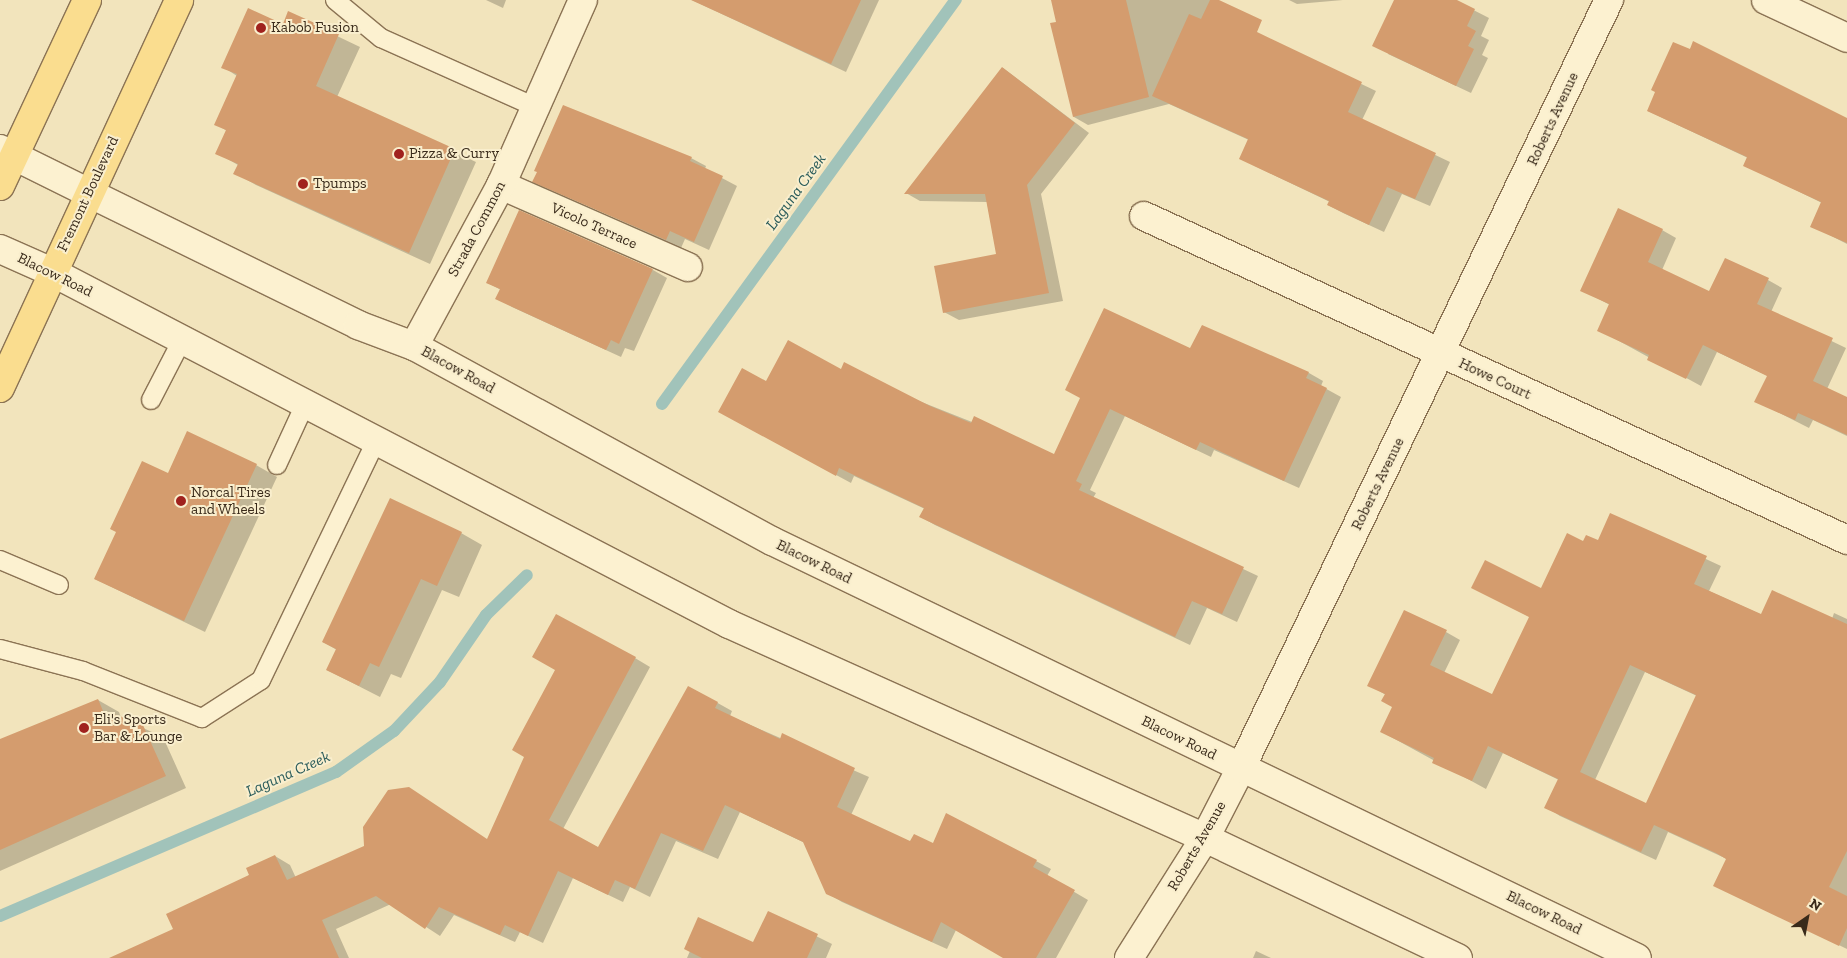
<!DOCTYPE html>
<style>
body{margin:0}
#map{position:relative;width:1847px;height:958px;overflow:hidden;background:#f2e4bc;font-family:"Zilla Slab",serif}
div>[style]{position:absolute}
.shadow>*{inset:0;background:#0003}
.stream>*{height:12px;margin:-6px;padding:0 6px;transform-origin:6px;border-radius:6px;background:#a1c3ba}
.building>*{inset:0;background:#d49c6e}
.roads{filter:drop-shadow(1px 0 #8b7354) drop-shadow(-1px 0 #8b7354) drop-shadow(0 1px #8b7354) drop-shadow(0 -1px #8b7354)}
.service>*{height:18px;margin:-9px;padding:0 9px;transform-origin:9px;border-radius:9px;background:#fcf1d0}
.minor>*{height:28px;margin:-14px;padding:0 14px;transform-origin:14px;border-radius:14px;background:#fcf1d0}
.tertiary>*{height:28px;margin:-14px;padding:0 14px;transform-origin:14px;border-radius:14px;background:#fcf1d0}
.secondary>*{height:28px;margin:-14px;padding:0 14px;transform-origin:14px;border-radius:14px;background:#fcf1d0}
.primary>*{height:28px;margin:-14px;padding:0 14px;transform-origin:14px;border-radius:14px;background:#fadd8f}
.dots>*{width:14px;height:14px;translate:-50% -50%;box-sizing:border-box;border:2px solid #f9eecd;border-radius:50%}
span{translate:-50% -50%;white-space:nowrap;text-align:center;line-height:1.15;-webkit-text-stroke:4px #f9eecd;paint-order:stroke}
.poi-label{font-size:15px;color:#392a1a}
.left{translate:0 -50%;text-align:left}
.street-label{font-size:15px;color:#392a1a}
.water-label{font-size:16px;color:#285a59;font-style:italic}
.north{position:absolute;left:1782px;top:893px;width:50px;height:50px;-webkit-text-stroke:4px #f9eecd;paint-order:stroke;rotate:33deg;font-size:14px;font-weight:700;line-height:20px;text-align:center;color:#392a1a}
.north::after{content:'';display:block;margin:auto;width:18px;height:22px;background:#392a1a;clip-path:polygon(50% 0,100% 100%,50% 72%,0 100%)}
</style>
<div id="map">
<div class="shadow">
<div style="clip-path:polygon(486px 0,506px 0,503px 8px)"></div>
<div style="clip-path:polygon(692px 0,879px 0,846px 72px)"></div>
<div style="clip-path:polygon(1066px 0,1216px 0,1211px 12px,1376px 91px,1362px 120px,1450px 162px,1430px 206px,1402px 194px,1384px 232px,1343px 213px,1328px 205px,1330px 202px,1255px 166px,1249px 140px,1169px 104px,1088px 125px,1074px 117px,1058px 23px)"></div>
<div style="clip-path:polygon(1289px 0,1343px 0,1297px 4px)"></div>
<div style="clip-path:polygon(1395px 0,1454px 0,1489px 18px,1481px 36px,1489px 40px,1482px 55px,1488px 58px,1471px 93px,1388px 54px)"></div>
<div style="clip-path:polygon(289px 13px,360px 47px,337px 97px,476px 162px,430px 264px,256px 185px,235px 173px,238px 165px,217px 153px,227px 131px,216px 124px,237px 76px,223px 67px,283px 25px)"></div>
<div style="clip-path:polygon(1694px 43px,1847px 119px,1847px 244px,1812px 226px,1822px 203px,1745px 165px,1748px 158px,1648px 111px)"></div>
<div style="clip-path:polygon(1003px 68px,1089px 133px,1041px 194px,1063px 301px,959px 320px,944px 312px,997px 255px,987px 202px,920px 201px,906px 193px)"></div>
<div style="clip-path:polygon(691px 158px,706px 166px,705px 169px,737px 186px,709px 250px,685px 239px,681px 248px,534px 181px)"></div>
<div style="clip-path:polygon(1662px 230px,1676px 238px,1662px 270px,1709px 293px,1768px 280px,1782px 288px,1771px 312px,1846px 348px,1827px 389px,1847px 398px,1847px 436px,1813px 420px,1809px 428px,1756px 401px,1768px 376px,1717px 352px,1701px 386px,1599px 330px,1610px 305px,1582px 290px)"></div>
<div style="clip-path:polygon(653px 270px,667px 278px,634px 351px,625px 348px,621px 357px,512px 307px,497px 298px,501px 290px,488px 283px)"></div>
<div style="clip-path:polygon(1202px 326px,1309px 373px,1323px 381px,1321px 386px,1341px 397px,1299px 488px,1214px 450px,1211px 457px,1125px 416px,1090px 490px,1096px 493px,1093px 498px,1258px 576px,1237px 622px,1207px 608px,1190px 645px,935px 525px,921px 517px,925px 509px,854px 476px,851px 483px,734px 420px,766px 383px,841px 370px,1055px 455px,1081px 398px,1191px 350px)"></div>
<div style="clip-path:polygon(256px 465px,277px 477px,205px 632px,95px 579px,117px 532px,168px 475px)"></div>
<div style="clip-path:polygon(evenodd,1611px 515px,1721px 566px,1709px 591px,1762px 615px,1832px 619px,1834px 613px,1847px 619px,1847px 949px,1715px 885px,1727px 859px,1668px 832px,1656px 860px,1560px 816px,1546px 807px,1559px 780px,1503px 753px,1486px 789px,1382px 732px,1393px 707px,1386px 695px,1369px 685px,1446px 632px,1460px 640px,1444px 673px,1493px 696px,1530px 617px,1473px 588px,1542px 589px,1584px 542px,1599px 542px,1611px 515px,1645px 672px,1697px 696px,1647px 805px,1595px 780px,1645px 672px)"></div>
<div style="clip-path:polygon(461px 533px,482px 545px,459px 597px,442px 590px,401px 678px,391px 674px,380px 697px,327px 670px,337px 650px,323px 642px)"></div>
<div style="clip-path:polygon(635px 658px,650px 667px,563px 829px,599px 848px,689px 687px,732px 711px,730px 716px,869px 777px,851px 815px,911px 843px,1036px 861px,1051px 869px,1047px 876px,1088px 900px,1056px 958px,1006px 958px,956px 930px,947px 949px,842px 902px,827px 893px,805px 843px,740px 812px,718px 859px,676px 841px,650px 897px,630px 887px,623px 902px,573px 878px,543px 943px,520px 932px,515px 942px,454px 915px,440px 936px,391px 904px,336px 929px,349px 958px,112px 958px,174px 930px,275px 856px,290px 865px,296px 878px,488px 840px)"></div>
<div style="clip-path:polygon(98px 700px,119px 712px,121px 718px,163px 737px,186px 788px,0 871px,0 743px)"></div>
<div style="clip-path:polygon(768px 912px,832px 944px,826px 958px,687px 958px,690px 951px,754px 944px)"></div>
<div style="clip-path:polygon(1256px 951px,1271px 958px,1253px 958px)"></div>
</div>
<div class="stream">
<div style="left:662px;top:404px;width:500px;rotate:-54deg"></div>
<div style="left:0;top:916px;width:366px;rotate:-23.2deg"></div>
<div style="left:336px;top:772px;width:71px;rotate:-35.3deg"></div>
<div style="left:394px;top:731px;width:67px;rotate:-46.8deg"></div>
<div style="left:440px;top:682px;width:81px;rotate:-55.5deg"></div>
<div style="left:486px;top:615px;width:57px;rotate:-44.3deg"></div>
</div>
<div class="building">
<div style="clip-path:polygon(691px 0,861px 0,831px 64px)"></div>
<div style="clip-path:polygon(1051px 0,1126px 0,1149px 97px,1073px 117px,1050px 23px,1056px 22px)"></div>
<div style="clip-path:polygon(1210px 0,1219px 0,1262px 20px,1257px 32px,1362px 82px,1348px 112px,1436px 153px,1415px 199px,1387px 187px,1369px 225px,1327px 205px,1329px 201px,1239px 159px,1248px 139px,1152px 96px,1189px 14px,1201px 19px)"></div>
<div style="clip-path:polygon(1394px 0,1457px 0,1475px 9px,1467px 26px,1476px 31px,1468px 46px,1474px 49px,1456px 86px,1372px 46px)"></div>
<div style="clip-path:polygon(248px 8px,283px 24px,288px 11px,339px 34px,316px 86px,455px 149px,409px 253px,233px 174px,238px 164px,215px 154px,226px 130px,214px 125px,237px 74px,221px 68px)"></div>
<div style="clip-path:polygon(1693px 41px,1847px 118px,1847px 243px,1810px 227px,1821px 202px,1743px 166px,1747px 157px,1647px 111px,1655px 92px,1651px 90px,1673px 42px,1690px 49px)"></div>
<div style="clip-path:polygon(1002px 67px,1075px 123px,1027px 185px,1049px 293px,943px 313px,934px 266px,996px 254px,985px 194px,904px 194px)"></div>
<div style="clip-path:polygon(563px 105px,692px 157px,690px 161px,723px 176px,694px 242px,670px 231px,666px 240px,532px 182px,537px 172px,534px 171px)"></div>
<div style="clip-path:polygon(1618px 208px,1663px 229px,1648px 262px,1709px 291px,1725px 258px,1769px 278px,1757px 304px,1833px 338px,1813px 381px,1847px 397px,1847px 435px,1798px 413px,1795px 420px,1754px 402px,1767px 376px,1703px 345px,1686px 379px,1647px 360px,1649px 355px,1597px 331px,1609px 304px,1580px 291px)"></div>
<div style="clip-path:polygon(519px 210px,653px 269px,619px 344px,611px 340px,606px 350px,495px 299px,500px 289px,486px 283px)"></div>
<div style="clip-path:polygon(1104px 308px,1190px 348px,1202px 325px,1309px 372px,1306px 378px,1327px 388px,1284px 481px,1200px 442px,1196px 450px,1110px 409px,1076px 481px,1082px 484px,1079px 490px,1244px 567px,1222px 614px,1192px 601px,1175px 637px,919px 517px,924px 508px,839px 468px,836px 476px,718px 412px,742px 368px,766px 381px,788px 340px,841px 369px,844px 362px,930px 406px,971px 423px,974px 416px,1054px 454px,1080px 398px,1065px 390px)"></div>
<div style="clip-path:polygon(187px 431px,257px 464px,184px 621px,94px 579px,116px 532px,110px 529px,142px 461px,168px 473px)"></div>
<div style="clip-path:polygon(390px 498px,462px 532px,437px 586px,421px 579px,379px 667px,370px 663px,359px 686px,326px 670px,336px 649px,322px 642px)"></div>
<div style="clip-path:polygon(evenodd,1610px 513px,1707px 556px,1694px 584px,1761px 614px,1772px 590px,1847px 624px,1847px 851px,1829px 887px,1847px 896px,1847px 928px,1839px 946px,1713px 886px,1726px 859px,1716px 853px,1654px 825px,1641px 852px,1544px 808px,1558px 779px,1488px 746px,1472px 781px,1432px 763px,1434px 758px,1380px 732px,1392px 707px,1381px 701px,1385px 694px,1367px 686px,1404px 610px,1447px 630px,1430px 665px,1492px 694px,1529px 617px,1471px 588px,1485px 560px,1541px 588px,1567px 533px,1583px 541px,1586px 535px,1598px 540px,1610px 513px,1630px 665px,1696px 695px,1646px 803px,1580px 772px,1630px 665px)"></div>
<div style="clip-path:polygon(556px 614px,636px 657px,549px 820px,598px 847px,688px 686px,718px 702px,715px 708px,780px 739px,782px 733px,855px 768px,837px 807px,910px 841px,914px 834px,933px 843px,946px 813px,1037px 860px,1033px 867px,1075px 890px,1036px 958px,1003px 958px,941px 922px,932px 942px,826px 894px,803px 842px,725px 805px,703px 851px,661px 833px,635px 889px,615px 880px,608px 895px,558px 871px,528px 936px,505px 925px,500px 935px,439px 907px,425px 929px,376px 896px,322px 920px,339px 958px,109px 958px,173px 929px,166px 914px,249px 875px,246px 868px,275px 855px,287px 880px,364px 846px,363px 827px,388px 790px,409px 787px,487px 839px,524px 757px,512px 750px,555px 670px,532px 657px)"></div>
<div style="clip-path:polygon(98px 699px,103px 711px,142px 723px,166px 776px,0 850px,0 739px)"></div>
<div style="clip-path:polygon(768px 911px,818px 934px,807px 958px,702px 958px,684px 949px,698px 917px,753px 942px)"></div>
</div>
<div class="roads">
<div class="service">
<div style="left:335px;top:0;width:60px;rotate:39.6deg"></div>
<div style="left:381px;top:38px;width:169px;rotate:24.1deg"></div>
<div style="left:151px;top:400px;width:68px;rotate:-62.7deg"></div>
<div style="left:277px;top:465px;width:67px;rotate:-65.3deg"></div>
<div style="left:0;top:560px;width:64px;rotate:23deg"></div>
<div style="left:0;top:649px;width:86px;rotate:14.8deg"></div>
<div style="left:83px;top:671px;width:128px;rotate:21.6deg"></div>
<div style="left:202px;top:718px;width:70px;rotate:-32.8deg"></div>
<div style="left:261px;top:680px;width:265px;rotate:-64.3deg"></div>
</div>
<div class="minor">
<div style="left:1766px;top:0;width:89px;rotate:25.1deg"></div>
<div style="left:501px;top:185px;width:204px;rotate:23.7deg"></div>
<div style="left:1144px;top:216px;width:774px;rotate:24.74deg"></div>
<div style="left:414px;top:346px;width:183px;rotate:-61.6deg"></div>
<div style="left:501px;top:185px;width:202px;rotate:-66.1deg"></div>
<div style="left:1129px;top:958px;width:142px;rotate:-57.7deg"></div>
<div style="left:1205px;top:838px;width:79px;rotate:-62.8deg"></div>
<div style="left:1241px;top:768px;width:852px;rotate:-64.4deg"></div>
</div>
<div class="tertiary">
<div style="left:89px;top:193px;width:300px;rotate:26.1deg"></div>
<div style="left:358px;top:325px;width:60px;rotate:20.6deg"></div>
<div style="left:414px;top:346px;width:408px;rotate:28.6deg"></div>
<div style="left:772px;top:541px;width:960px;rotate:25.74deg"></div>
<div style="left:52px;top:272px;width:763px;rotate:27.47deg"></div>
<div style="left:729px;top:624px;width:522px;rotate:24.21deg"></div>
<div style="left:1205px;top:838px;width:280px;rotate:25.4deg"></div>
</div>
<div class="secondary">
<div style="left:0;top:149px;width:99px;rotate:26.3deg"></div>
<div style="left:0;top:249px;width:57px;rotate:23.9deg"></div>
</div>
<div class="primary">
<div style="left:0;top:186px;width:205px;rotate:-64.9deg"></div>
<div style="left:0;top:388px;width:427px;rotate:-65.2deg"></div>
</div>
</div>
<div class="dots">
<div style="left:261px;top:28px;background:#a0221e"></div>
<div style="left:399px;top:154px;background:#a0221e"></div>
<div style="left:303px;top:184px;background:#a0221e"></div>
<div style="left:181px;top:501px;background:#a0221e"></div>
<div style="left:84px;top:728px;background:#a0221e"></div>
</div>
<div class="poi-label">
<span class="left" style="left:271px;top:28px">Kabob Fusion</span>
<span class="left" style="left:409px;top:154px">Pizza &amp; Curry</span>
<span class="left" style="left:313px;top:184px">Tpumps</span>
<span class="left" style="left:191px;top:501px">Norcal Tires<br>and Wheels</span>
<span class="left" style="left:94px;top:728px">Eli's Sports<br>Bar &amp; Lounge</span>
</div>
<div class="street-label">
<span style="left:1553px;top:119px;rotate:-65deg">Roberts Avenue</span>
<span style="left:88px;top:194px;rotate:-65deg">Fremont Boulevard</span>
<span style="left:594px;top:226px;rotate:24deg">Vicolo Terrace</span>
<span style="left:477px;top:229px;rotate:-62deg">Strada Common</span>
<span style="left:55px;top:275px;rotate:26deg">Blacow Road</span>
<span style="left:458px;top:370px;rotate:29deg">Blacow Road</span>
<span style="left:1495px;top:379px;rotate:25deg">Howe Court</span>
<span style="left:1378px;top:484px;rotate:-64deg">Roberts Avenue</span>
<span style="left:814px;top:562px;rotate:26deg">Blacow Road</span>
<span style="left:1179px;top:738px;rotate:26deg">Blacow Road</span>
<span style="left:1197px;top:846px;rotate:-60deg">Roberts Avenue</span>
<span style="left:1544px;top:913px;rotate:26deg">Blacow Road</span>
</div>
<div class="water-label">
<span style="left:796px;top:192px;rotate:-54deg">Laguna Creek</span>
<span style="left:288px;top:774px;rotate:-24deg">Laguna Creek</span>
</div>
<div class="north">N</div>
</div>
